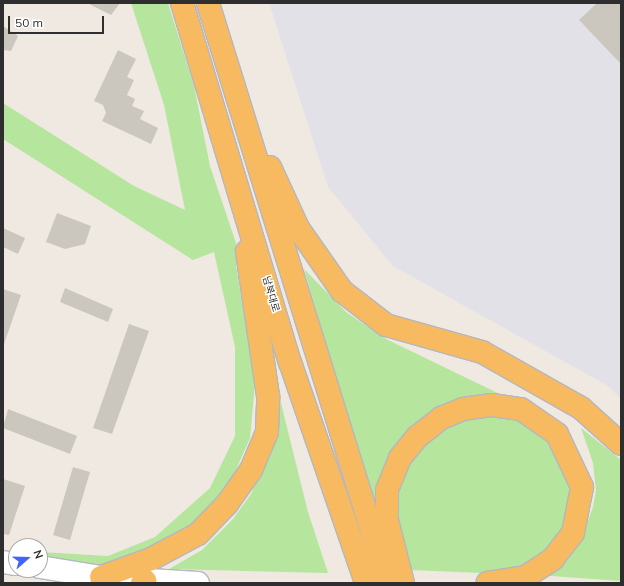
<!DOCTYPE html>
<meta charset="utf-8">
<style>
body{margin:0}
#map{position:relative;width:624px;height:586px;overflow:hidden;background:#efe9e1;font-family:Mulish,"Noto Sans KR",sans-serif}
div>[style]{position:absolute}
.industrial>*{inset:0;background:#e3e1e8}
.green>*{inset:0;background:#b6e59e}
.building>*{inset:0;background:#cbc7bf}
.roads{filter:drop-shadow(1px 0 #b4b7c1) drop-shadow(-1px 0 #b4b7c1) drop-shadow(0 1px #b4b7c1) drop-shadow(0 -1px #b4b7c1)}
.secondary>*{height:22px;margin:-11px;padding:0 11px;transform-origin:11px;border-radius:11px;background:#fff}
.trunk>*{height:22px;margin:-11px;padding:0 11px;transform-origin:11px;border-radius:11px;background:#f8ba60}
span{translate:-50% -50%;white-space:nowrap;text-align:center;line-height:1.15;-webkit-text-stroke:3px #fff;paint-order:stroke}
.street-label{font-size:10px;color:#2e2e2e}
.frame{position:absolute;inset:0;border:4px solid #2e2e2e;pointer-events:none}
.north{position:absolute;left:8px;top:538px;width:40px;height:40px;box-sizing:border-box;background:#fff;border:1px solid #ababab;border-radius:50%;rotate:70deg;font-size:11px;font-weight:700;line-height:16px;text-align:center;color:#2e2e2e}
.north::after{content:'';display:block;margin:auto;width:14px;height:18px;background:#4264fb;clip-path:polygon(50% 0,100% 100%,50% 72%,0 100%)}
.scale{position:absolute;left:8px;top:16px;width:96px;height:18px;box-sizing:border-box;border:2px solid #2e2e2e;border-top:0;padding-left:5px;font-size:12px;line-height:14px;white-space:nowrap;color:#2e2e2e;-webkit-text-stroke:3px #fff;paint-order:stroke}
</style>
<div id="map">
<div class="industrial">
<div style="clip-path:polygon(269px 3px,621px 3px,621px 399px,608px 386px,393px 266px,328px 187px)"></div>
</div>
<div class="green">
<div style="clip-path:polygon(131px 3px,168px 3px,194px 86px,210px 166px,236px 243px,236px 265px,255px 383px,250px 438px,225px 495px,178px 537px,98px 567px,40px 562px,40px 552px,108px 556px,155px 537px,210px 488px,235px 436px,235px 347px,214px 252px,193px 260px,3px 139px,3px 103px,134px 186px,185px 210px,164px 105px)"></div>
<div style="clip-path:polygon(304px 269px,346px 312px,386px 339px,518px 403px,433px 412px,417px 423px,398px 443px,385px 468px,374px 507px)"></div>
<div style="clip-path:polygon(276px 383px,308px 512px,328px 573px,169px 569px,202px 550px,233px 519px,251px 494px,263px 465px)"></div>
<div style="clip-path:polygon(512px 415px,547px 434px,575px 489px,568px 527px,544px 558px,504px 574px,410px 570px,395px 510px,403px 474px,419px 446px,463px 416px)"></div>
<div style="clip-path:polygon(581px 428px,621px 460px,621px 581px,537px 575px,569px 552px,585px 529px,593px 507px,596px 490px,593px 463px)"></div>
</div>
<div class="building">
<div style="clip-path:polygon(87px 3px,120px 3px,111px 15px)"></div>
<div style="clip-path:polygon(597px 3px,621px 3px,621px 64px,579px 20px)"></div>
<div style="clip-path:polygon(3px 26px,18px 36px,11px 51px,3px 50px)"></div>
<div style="clip-path:polygon(118px 50px,136px 59px,127px 77px,134px 80px,127px 95px,135px 99px,132px 106px,144px 111px,140px 119px,158px 128px,151px 144px,102px 121px,106px 113px,103px 105px,94px 101px)"></div>
<div style="clip-path:polygon(57px 213px,91px 226px,85px 244px,65px 249px,46px 242px)"></div>
<div style="clip-path:polygon(3px 228px,25px 238px,18px 254px,3px 247px)"></div>
<div style="clip-path:polygon(65px 288px,113px 309px,108px 322px,60px 302px)"></div>
<div style="clip-path:polygon(3px 289px,21px 295px,3px 347px)"></div>
<div style="clip-path:polygon(129px 324px,149px 331px,112px 434px,93px 428px)"></div>
<div style="clip-path:polygon(8px 409px,77px 436px,70px 454px,3px 428px)"></div>
<div style="clip-path:polygon(73px 467px,90px 472px,70px 540px,53px 535px)"></div>
<div style="clip-path:polygon(3px 479px,25px 486px,9px 535px,3px 534px)"></div>
</div>
<div class="roads">
<div class="secondary">
<div style="left:3px;top:562px;width:13px;rotate:9deg"></div>
<div style="left:40px;top:567px;width:62px;rotate:9.3deg"></div>
<div style="left:101px;top:577px;width:97px;rotate:3.5deg"></div>
</div>
<div class="trunk">
<div style="left:182px;top:3px;width:375px;rotate:73.3deg"></div>
<div style="left:290px;top:362px;width:234px;rotate:71deg"></div>
<div style="left:208px;top:3px;width:607px;rotate:72.76deg"></div>
<div style="left:270px;top:167px;width:67px;rotate:65.3deg"></div>
<div style="left:298px;top:228px;width:77px;rotate:55.1deg"></div>
<div style="left:342px;top:291px;width:56px;rotate:37.7deg"></div>
<div style="left:386px;top:325px;width:100px;rotate:15.7deg"></div>
<div style="left:482px;top:352px;width:114px;rotate:29.5deg"></div>
<div style="left:581px;top:408px;width:54px;rotate:42deg"></div>
<div style="left:101px;top:577px;width:53px;rotate:-19.8deg"></div>
<div style="left:151px;top:559px;width:53px;rotate:-28deg"></div>
<div style="left:198px;top:534px;width:42px;rotate:-46deg"></div>
<div style="left:227px;top:504px;width:42px;rotate:-54.8deg"></div>
<div style="left:251px;top:470px;width:41px;rotate:-67.2deg"></div>
<div style="left:267px;top:432px;width:36px;rotate:-88deg"></div>
<div style="left:268px;top:396px;width:146px;rotate:-98.3deg"></div>
<div style="left:142px;top:583px;width:4px;rotate:-34deg"></div>
<div style="left:403px;top:583px;width:65px;rotate:-104.3deg"></div>
<div style="left:387px;top:520px;width:30px;rotate:-90deg"></div>
<div style="left:387px;top:490px;width:35px;rotate:-68deg"></div>
<div style="left:400px;top:458px;width:27px;rotate:-51deg"></div>
<div style="left:417px;top:437px;width:31px;rotate:-38deg"></div>
<div style="left:441px;top:418px;width:24px;rotate:-22deg"></div>
<div style="left:463px;top:409px;width:29px;rotate:-8deg"></div>
<div style="left:492px;top:405px;width:29px;rotate:8deg"></div>
<div style="left:521px;top:409px;width:44px;rotate:34.8deg"></div>
<div style="left:557px;top:434px;width:59px;rotate:64.7deg"></div>
<div style="left:582px;top:487px;width:47px;rotate:101.1deg"></div>
<div style="left:573px;top:533px;width:33px;rotate:128deg"></div>
<div style="left:553px;top:559px;width:33px;rotate:147deg"></div>
<div style="left:525px;top:577px;width:38px;rotate:171deg"></div>
</div>
</div>
<div class="street-label">
<span style="left:271px;top:294px;rotate:74deg">남북대로</span>
</div>
<div class="frame"></div>
<div class="north">N</div>
<div class="scale">50 m</div>
</div>
